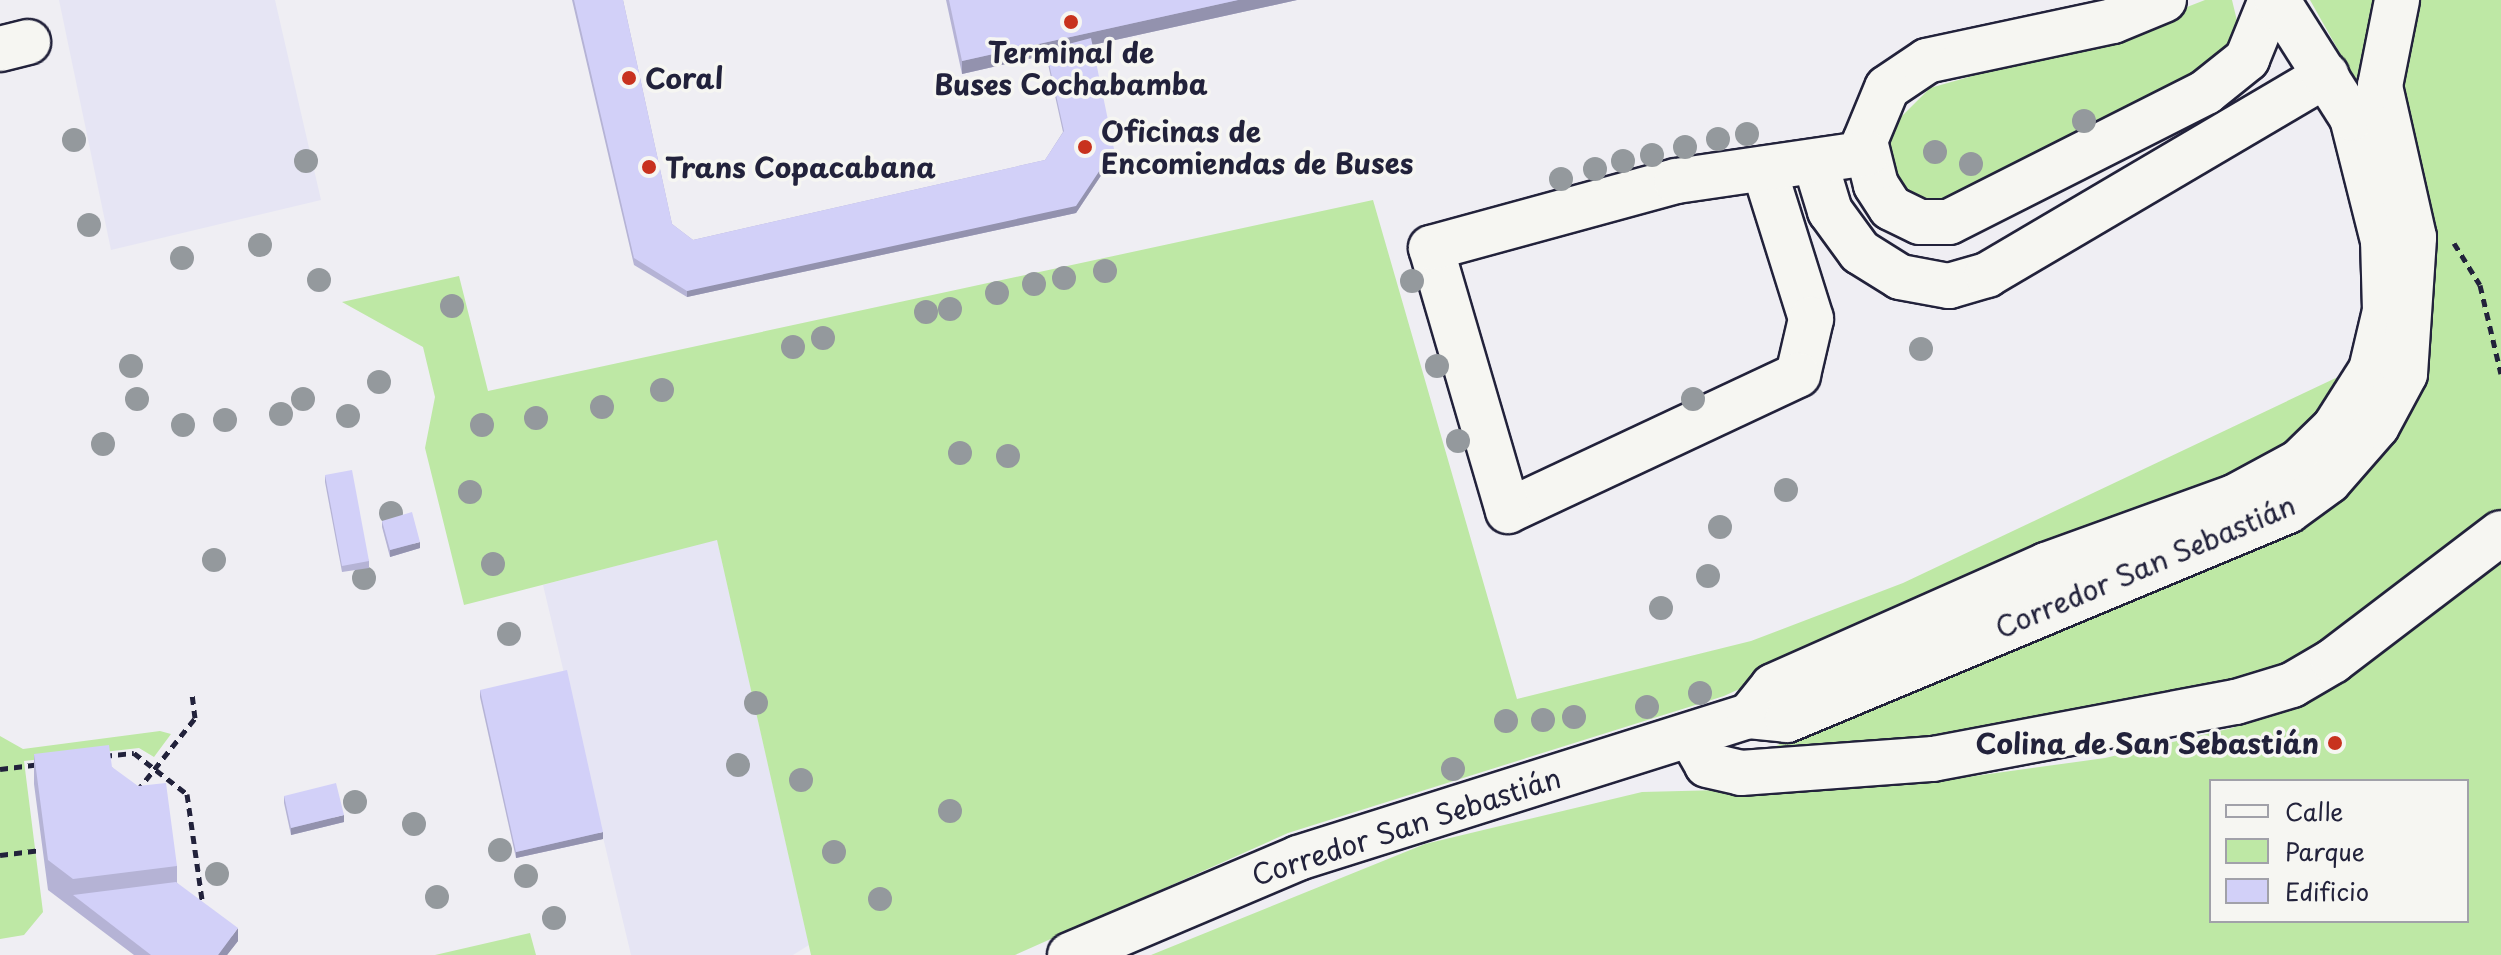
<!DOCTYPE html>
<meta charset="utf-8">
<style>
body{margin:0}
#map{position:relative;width:2501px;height:955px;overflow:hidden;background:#efeef3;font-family:"Playpen Sans",sans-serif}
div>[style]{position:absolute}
.built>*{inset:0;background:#e6e5f4}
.green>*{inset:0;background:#bee8a5}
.path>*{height:5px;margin-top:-2.5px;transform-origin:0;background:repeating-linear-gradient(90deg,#22223b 0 8px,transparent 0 14px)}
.roads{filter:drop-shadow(2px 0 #22223b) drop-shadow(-2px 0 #22223b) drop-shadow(0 2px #22223b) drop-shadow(0 -2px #22223b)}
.minor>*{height:44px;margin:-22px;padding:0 22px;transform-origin:22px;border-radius:22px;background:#f6f6f2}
.trees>*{width:24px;height:24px;margin:-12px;border-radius:50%;background:#94999d}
.wall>*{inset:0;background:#b5b3d5}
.shaded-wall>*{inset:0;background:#9392ae}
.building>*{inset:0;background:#d2d0f8}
.dots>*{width:22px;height:22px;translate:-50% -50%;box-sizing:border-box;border:4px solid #f6f6f2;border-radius:50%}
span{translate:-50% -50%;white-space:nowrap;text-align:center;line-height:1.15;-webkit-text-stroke:7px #f6f6f2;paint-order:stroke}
.poi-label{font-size:28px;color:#22223b;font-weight:700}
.left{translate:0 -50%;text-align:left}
.right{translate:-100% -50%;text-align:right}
.street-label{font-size:28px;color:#22223b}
.legend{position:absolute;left:2209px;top:779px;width:260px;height:144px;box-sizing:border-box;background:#f6f6f2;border:2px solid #a1a1a9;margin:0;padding:10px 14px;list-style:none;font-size:24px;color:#22223b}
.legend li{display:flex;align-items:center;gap:16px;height:40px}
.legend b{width:40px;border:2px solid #a1a1a9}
</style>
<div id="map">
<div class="built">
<div style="clip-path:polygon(59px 0,275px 0,321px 200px,111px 250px)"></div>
<div style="clip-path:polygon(717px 539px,809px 945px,793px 955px,631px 955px,543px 585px)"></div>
</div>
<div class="green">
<div style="clip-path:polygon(2205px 0,2232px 0,2239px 29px,2235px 45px,2204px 75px,1938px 203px,1901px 188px,1887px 151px,1889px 129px,1930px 88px,2110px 37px)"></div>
<div style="clip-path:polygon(2310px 0,2380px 0,2363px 94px)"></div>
<div style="clip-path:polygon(2414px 0,2501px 0,2501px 512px,2315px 655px,2240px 682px,1955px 734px,1756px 755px,2332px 494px)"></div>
<div style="clip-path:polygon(1373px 200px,1517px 699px,1751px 641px,1903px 583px,2340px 376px,2310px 426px,2256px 464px,2156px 514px,2077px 536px,1724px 696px,1288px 833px,1015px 955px,811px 955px,717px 540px,464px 605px,425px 448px,435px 397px,423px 347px,342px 302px,459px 276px,488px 391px)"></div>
<div style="clip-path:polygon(evenodd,2501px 557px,2501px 955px,1151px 955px,1425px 844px,1642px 792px,1910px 785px,2105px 758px,2232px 728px,2315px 699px,2501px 557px,2211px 781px,2467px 781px,2467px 921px,2211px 921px,2211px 781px)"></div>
<div style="clip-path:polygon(160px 731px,171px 734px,154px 757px,139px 748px,24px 761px,43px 912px,24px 935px,0 939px,0 736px,23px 749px)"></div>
<div style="clip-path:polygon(530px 933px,536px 955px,435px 955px)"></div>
</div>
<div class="path">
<div style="left:2454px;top:243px;width:49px;rotate:58.2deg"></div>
<div style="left:2480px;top:285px;width:91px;rotate:76.7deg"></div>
<div style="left:104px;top:756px;width:30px;rotate:-6deg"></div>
<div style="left:134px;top:753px;width:67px;rotate:37.7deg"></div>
<div style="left:187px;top:794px;width:113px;rotate:81.9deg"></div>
<div style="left:0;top:769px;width:39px;rotate:-7deg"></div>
<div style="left:137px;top:791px;width:93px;rotate:-51.5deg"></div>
<div style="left:195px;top:718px;width:25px;rotate:-97deg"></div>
<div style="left:0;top:855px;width:39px;rotate:-7deg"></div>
</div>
<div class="roads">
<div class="minor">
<div style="left:2164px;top:0;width:55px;rotate:157.6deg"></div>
<div style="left:2113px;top:21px;width:190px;rotate:167.9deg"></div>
<div style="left:1927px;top:61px;width:48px;rotate:146deg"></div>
<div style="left:1887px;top:88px;width:57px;rotate:112.5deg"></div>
<div style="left:1865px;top:141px;width:45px;rotate:76deg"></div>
<div style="left:1876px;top:185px;width:27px;rotate:57deg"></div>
<div style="left:1891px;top:208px;width:32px;rotate:26deg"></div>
<div style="left:1920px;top:222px;width:29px"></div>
<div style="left:1949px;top:222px;width:288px;rotate:-26.8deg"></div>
<div style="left:2206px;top:92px;width:53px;rotate:-38.8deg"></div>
<div style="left:2247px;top:59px;width:64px;rotate:-67.9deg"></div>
<div style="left:0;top:49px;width:29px;rotate:-14deg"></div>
<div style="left:1816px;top:165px;width:48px;rotate:73.1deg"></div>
<div style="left:1830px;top:211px;width:51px;rotate:53.8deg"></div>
<div style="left:1860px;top:252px;width:47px;rotate:32deg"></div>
<div style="left:1900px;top:277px;width:50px;rotate:10.4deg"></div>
<div style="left:1949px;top:286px;width:40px;rotate:-16deg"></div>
<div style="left:1987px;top:275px;width:394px;rotate:-30.5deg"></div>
<div style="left:1765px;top:172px;width:154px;rotate:72.6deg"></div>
<div style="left:1811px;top:319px;width:57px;rotate:103.1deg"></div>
<div style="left:1798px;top:375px;width:320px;rotate:154.9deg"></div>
<div style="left:1508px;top:511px;width:274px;rotate:-106.3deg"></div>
<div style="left:1431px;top:248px;width:254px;rotate:-15.3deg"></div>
<div style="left:1676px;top:181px;width:193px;rotate:-8.3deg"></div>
<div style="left:1749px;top:716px;width:38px;rotate:-51deg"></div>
<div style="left:1773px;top:686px;width:299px;rotate:-23.9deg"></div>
<div style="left:2046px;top:565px;width:200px;rotate:-19.9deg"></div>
<div style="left:2234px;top:497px;width:74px;rotate:-28.3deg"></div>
<div style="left:2299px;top:462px;width:49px;rotate:-44.2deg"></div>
<div style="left:2334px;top:428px;width:69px;rotate:-57.5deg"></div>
<div style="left:2371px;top:370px;width:61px;rotate:-76.7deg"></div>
<div style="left:2385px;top:311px;width:70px;rotate:-91.6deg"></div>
<div style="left:2383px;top:241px;width:127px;rotate:-104.1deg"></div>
<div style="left:2352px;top:118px;width:140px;rotate:-122.4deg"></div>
<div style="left:1690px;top:735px;width:34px;rotate:60deg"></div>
<div style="left:1707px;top:765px;width:35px;rotate:13deg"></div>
<div style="left:1741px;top:773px;width:193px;rotate:-4.2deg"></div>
<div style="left:1933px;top:759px;width:308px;rotate:-10.7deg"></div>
<div style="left:2236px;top:702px;width:59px;rotate:-16.9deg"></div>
<div style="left:2292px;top:685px;width:48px;rotate:-30.3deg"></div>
<div style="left:2333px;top:661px;width:211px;rotate:-37.3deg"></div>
<div style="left:1070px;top:955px;width:248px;rotate:-23deg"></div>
<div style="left:1298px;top:858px;width:473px;rotate:-17.5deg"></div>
<div style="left:1749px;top:716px;width:38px;rotate:6deg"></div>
<div style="left:1787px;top:720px;width:543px;rotate:-22.64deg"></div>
<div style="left:2288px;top:511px;width:51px;rotate:-36.2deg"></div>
<div style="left:2329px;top:481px;width:73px;rotate:-48.9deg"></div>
<div style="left:2377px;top:426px;width:59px;rotate:-61.7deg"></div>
<div style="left:2405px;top:374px;width:137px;rotate:-86.2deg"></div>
<div style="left:2414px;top:237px;width:155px;rotate:-102.7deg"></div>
<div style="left:2380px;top:86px;width:88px;rotate:-78.8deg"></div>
</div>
</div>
<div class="trees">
<div style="left:2084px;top:121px"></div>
<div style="left:1747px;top:134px"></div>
<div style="left:1718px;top:139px"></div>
<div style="left:74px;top:140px"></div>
<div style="left:1685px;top:147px"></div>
<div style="left:1935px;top:152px"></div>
<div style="left:1652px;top:155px"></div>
<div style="left:306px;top:161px"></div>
<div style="left:1623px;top:161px"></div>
<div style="left:1971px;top:164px"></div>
<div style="left:1595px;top:169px"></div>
<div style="left:1561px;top:179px"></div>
<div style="left:89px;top:225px"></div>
<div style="left:260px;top:245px"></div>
<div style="left:182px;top:258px"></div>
<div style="left:1105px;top:271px"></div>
<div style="left:1064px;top:278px"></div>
<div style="left:319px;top:280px"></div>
<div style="left:1412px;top:281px"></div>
<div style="left:1034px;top:284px"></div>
<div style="left:997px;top:293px"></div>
<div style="left:452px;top:306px"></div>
<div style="left:950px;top:309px"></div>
<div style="left:926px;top:312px"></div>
<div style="left:823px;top:338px"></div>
<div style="left:793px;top:347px"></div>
<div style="left:1921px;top:349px"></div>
<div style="left:131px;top:366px"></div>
<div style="left:1437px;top:366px"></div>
<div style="left:379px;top:382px"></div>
<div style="left:662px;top:390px"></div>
<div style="left:137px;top:399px"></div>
<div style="left:303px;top:399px"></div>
<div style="left:1693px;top:399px"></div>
<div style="left:602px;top:407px"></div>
<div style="left:281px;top:414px"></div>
<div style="left:348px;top:416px"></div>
<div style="left:536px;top:418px"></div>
<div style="left:225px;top:420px"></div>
<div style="left:183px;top:425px"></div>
<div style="left:482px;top:425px"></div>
<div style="left:1458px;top:441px"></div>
<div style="left:103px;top:444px"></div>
<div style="left:960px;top:453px"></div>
<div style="left:1008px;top:456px"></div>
<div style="left:1786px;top:490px"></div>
<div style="left:470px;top:492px"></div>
<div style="left:391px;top:513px"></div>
<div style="left:1720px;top:527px"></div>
<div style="left:214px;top:560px"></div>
<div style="left:493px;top:564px"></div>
<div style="left:1708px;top:576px"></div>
<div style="left:364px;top:578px"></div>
<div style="left:1661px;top:608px"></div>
<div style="left:509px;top:634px"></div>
<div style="left:1700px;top:693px"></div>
<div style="left:756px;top:703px"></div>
<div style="left:1647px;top:707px"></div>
<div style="left:1574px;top:717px"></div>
<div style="left:1543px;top:720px"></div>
<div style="left:1506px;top:721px"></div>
<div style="left:738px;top:765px"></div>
<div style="left:1453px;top:769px"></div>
<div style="left:801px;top:780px"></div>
<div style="left:355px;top:802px"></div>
<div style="left:950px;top:811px"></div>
<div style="left:414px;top:824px"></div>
<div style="left:500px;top:850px"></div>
<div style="left:834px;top:852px"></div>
<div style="left:217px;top:874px"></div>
<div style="left:526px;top:876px"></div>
<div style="left:437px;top:897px"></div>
<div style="left:880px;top:899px"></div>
<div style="left:554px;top:918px"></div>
</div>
<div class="wall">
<div style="clip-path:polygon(572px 0,623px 0,672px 224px,693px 240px,1045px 160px,1063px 132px,1046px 55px,962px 74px,946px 0,1297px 0,1092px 45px,1114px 156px,1076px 213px,687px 297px,634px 265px)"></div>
<div style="clip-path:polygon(325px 475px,369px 561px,369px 568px,342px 572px,325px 482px)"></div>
<div style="clip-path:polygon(382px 521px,420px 548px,390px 557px,382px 527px)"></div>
<div style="clip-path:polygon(480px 690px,603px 839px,516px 858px,480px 697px)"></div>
<div style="clip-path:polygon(34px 754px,112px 767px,177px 866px,177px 883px,238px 941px,227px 955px,134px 955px,48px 890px,34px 784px)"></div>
<div style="clip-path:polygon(284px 796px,344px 822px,291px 835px,284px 803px)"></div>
</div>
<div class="shaded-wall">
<div style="clip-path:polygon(1238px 0,1297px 0,1047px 55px,1046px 50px,1046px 55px,962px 74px,962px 61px)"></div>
<div style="clip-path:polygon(1114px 149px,1114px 156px,1076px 213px,687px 297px,687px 291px)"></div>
<div style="clip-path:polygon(420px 542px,420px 548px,390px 557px,390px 550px)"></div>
<div style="clip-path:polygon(344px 815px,344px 822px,291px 835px,291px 828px)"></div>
<div style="clip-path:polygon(603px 832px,603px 839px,516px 858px,516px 852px)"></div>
<div style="clip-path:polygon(238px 928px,238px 941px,227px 955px,218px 955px)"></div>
</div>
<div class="building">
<div style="clip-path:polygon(574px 0,623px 0,672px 224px,693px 240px,1045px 160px,1064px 131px,1046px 50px,1091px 38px,1114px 149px,1076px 206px,687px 291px,634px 258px)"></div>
<div style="clip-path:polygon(949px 0,1238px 0,962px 61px)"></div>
<div style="clip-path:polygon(352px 470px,369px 561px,342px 566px,325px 475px)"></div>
<div style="clip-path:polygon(412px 512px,420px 542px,390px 550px,382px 521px)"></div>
<div style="clip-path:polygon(567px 670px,603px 832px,516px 852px,480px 690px)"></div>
<div style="clip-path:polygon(109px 745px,112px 767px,138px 786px,166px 783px,177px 866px,73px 879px,48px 860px,34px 754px)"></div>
<div style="clip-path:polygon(336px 783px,344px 815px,291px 828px,284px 796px)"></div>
<div style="clip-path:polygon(176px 882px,238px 928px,218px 955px,151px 955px,73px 895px)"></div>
</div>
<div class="dots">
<div style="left:1071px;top:22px;background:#c8321e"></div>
<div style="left:629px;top:78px;background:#c8321e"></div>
<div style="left:1085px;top:147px;background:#c8321e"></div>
<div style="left:649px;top:167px;background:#c8321e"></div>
<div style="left:2335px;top:743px;background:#c8321e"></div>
</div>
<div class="poi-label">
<span style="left:1071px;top:68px">Terminal de<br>Buses Cochabamba</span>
<span class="left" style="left:645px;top:78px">Coral</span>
<span class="left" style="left:1101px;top:147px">Oficinas de<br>Encomiendas de Buses</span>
<span class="left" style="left:665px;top:167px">Trans Copacabana</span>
<span class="right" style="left:2319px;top:743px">Colina de San Sebastián</span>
</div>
<div class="street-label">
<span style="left:2145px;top:566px;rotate:-23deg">Corredor San Sebastián</span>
<span style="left:1406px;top:826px;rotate:-18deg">Corredor San Sebastián</span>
</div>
<ul class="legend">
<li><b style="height:10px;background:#f6f6f2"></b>Calle</li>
<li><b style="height:22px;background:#bee8a5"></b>Parque</li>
<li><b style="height:22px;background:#d2d0f8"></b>Edificio</li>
</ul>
</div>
